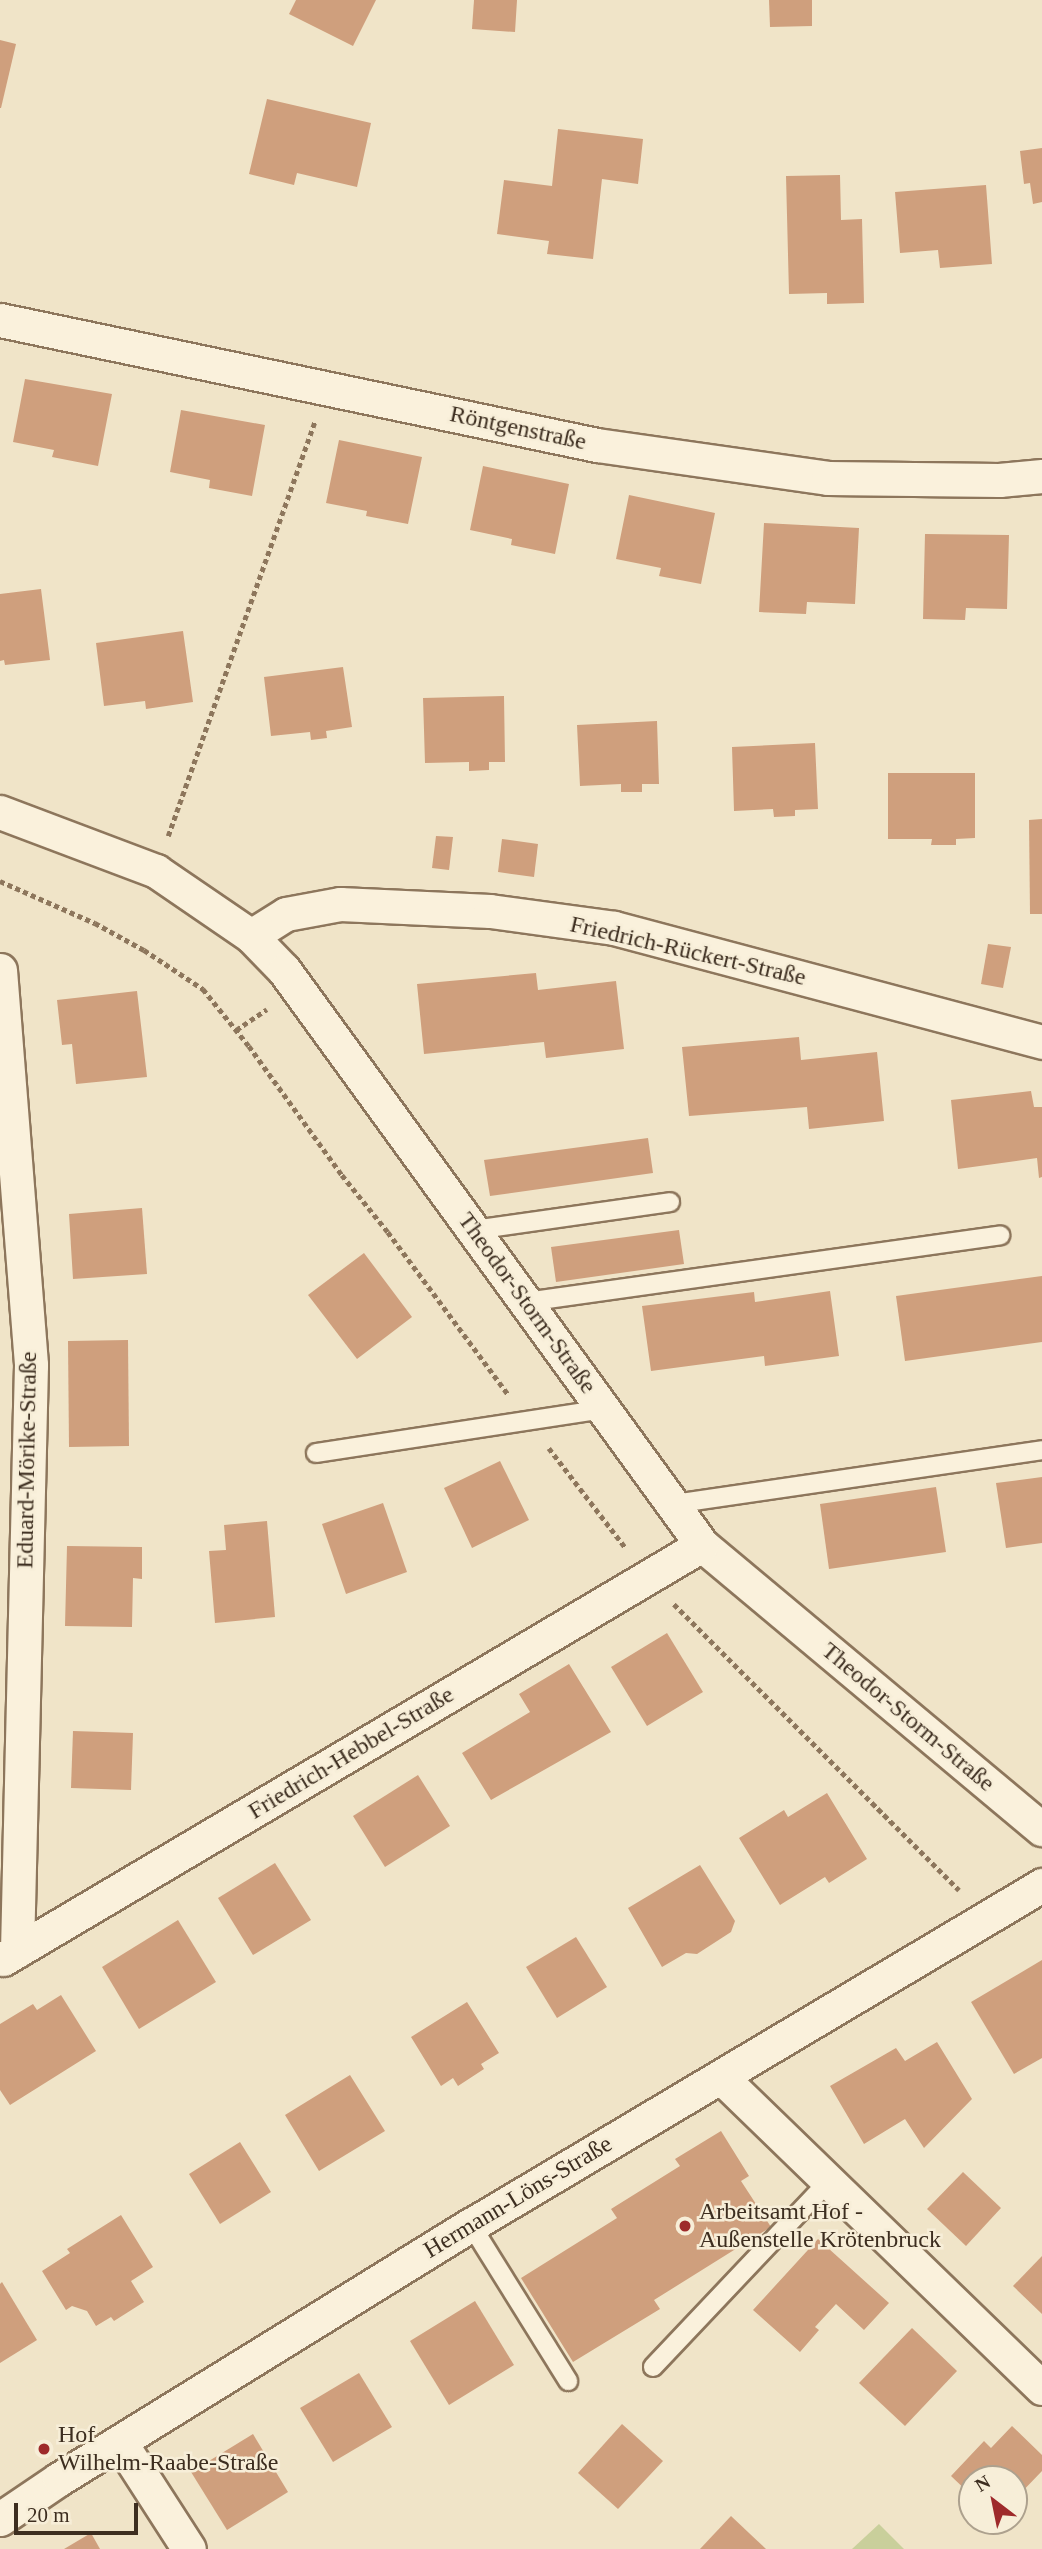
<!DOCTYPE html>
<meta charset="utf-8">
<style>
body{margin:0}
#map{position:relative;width:1042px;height:2549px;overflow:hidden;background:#f0e4c8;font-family:Georgia,serif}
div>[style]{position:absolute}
.green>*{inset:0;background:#c9cf9b}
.building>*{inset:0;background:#cf9f7d}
.path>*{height:4.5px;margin-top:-2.25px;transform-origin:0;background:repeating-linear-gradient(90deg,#8d765c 0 5px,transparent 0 8.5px)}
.roads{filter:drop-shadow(2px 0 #8d765c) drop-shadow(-2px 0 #8d765c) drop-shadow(0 2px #8d765c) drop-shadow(0 -2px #8d765c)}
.service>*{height:18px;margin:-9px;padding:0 9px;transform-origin:9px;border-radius:9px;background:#faf1dc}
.minor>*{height:33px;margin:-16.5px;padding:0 16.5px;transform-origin:16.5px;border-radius:16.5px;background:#faf1dc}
.dots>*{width:19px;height:19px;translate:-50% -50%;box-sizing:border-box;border:4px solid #f7eed8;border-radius:50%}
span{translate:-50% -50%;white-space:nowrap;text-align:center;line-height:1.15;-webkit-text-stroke:5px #f7eed8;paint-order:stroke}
.street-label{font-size:24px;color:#3d2e20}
.poi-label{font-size:24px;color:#3d2e20}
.left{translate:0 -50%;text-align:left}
.north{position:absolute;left:958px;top:2465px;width:70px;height:70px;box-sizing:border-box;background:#f7eed8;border:2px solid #ada18e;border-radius:50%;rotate:328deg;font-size:19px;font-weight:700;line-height:28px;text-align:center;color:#3d2e20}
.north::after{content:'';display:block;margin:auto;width:24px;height:32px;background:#9e2a2b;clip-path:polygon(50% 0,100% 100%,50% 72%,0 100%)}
.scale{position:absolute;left:14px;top:2503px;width:124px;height:32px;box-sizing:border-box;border:4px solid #3d2e20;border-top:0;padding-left:9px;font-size:21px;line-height:24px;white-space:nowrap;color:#3d2e20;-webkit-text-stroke:5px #f7eed8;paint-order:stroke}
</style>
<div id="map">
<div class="green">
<div style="clip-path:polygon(879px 2524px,904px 2549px,852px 2549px)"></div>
</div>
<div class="building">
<div style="clip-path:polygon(296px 0,376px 0,353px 46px,289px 14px)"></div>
<div style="clip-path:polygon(474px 0,517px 0,515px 32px,472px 29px)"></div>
<div style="clip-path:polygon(769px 0,812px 0,812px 26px,770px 27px)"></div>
<div style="clip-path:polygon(0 40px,16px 44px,1px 108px,0 108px)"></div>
<div style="clip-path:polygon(267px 99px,371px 123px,357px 187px,297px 173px,294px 185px,249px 174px)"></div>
<div style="clip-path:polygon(558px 129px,643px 139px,638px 184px,602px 179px,593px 259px,547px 254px,549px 241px,497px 234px,504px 180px,552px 186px)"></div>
<div style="clip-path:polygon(1042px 148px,1042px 202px,1033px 204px,1030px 183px,1024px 184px,1020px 151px)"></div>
<div style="clip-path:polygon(840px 175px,841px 220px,862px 219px,864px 303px,827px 304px,827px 293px,789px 294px,786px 176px)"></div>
<div style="clip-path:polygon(986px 185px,992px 264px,940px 268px,938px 250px,900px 253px,895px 192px)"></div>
<div style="clip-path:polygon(25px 379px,112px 394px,98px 466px,52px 457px,54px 450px,13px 442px)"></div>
<div style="clip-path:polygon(181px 410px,265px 425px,252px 496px,209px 488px,210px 480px,170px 472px)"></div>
<div style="clip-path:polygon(339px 440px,422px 457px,408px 524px,366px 516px,367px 511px,326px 503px)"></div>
<div style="clip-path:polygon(483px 466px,569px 484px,555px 554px,511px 545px,512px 539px,470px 530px)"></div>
<div style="clip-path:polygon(629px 495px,715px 513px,701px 584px,659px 576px,661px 568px,616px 559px)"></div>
<div style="clip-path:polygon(764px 523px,859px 528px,855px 604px,807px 602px,806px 614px,759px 612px)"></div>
<div style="clip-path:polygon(925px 534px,1009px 535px,1007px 609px,966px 608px,965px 620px,923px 619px)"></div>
<div style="clip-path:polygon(41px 589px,50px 660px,5px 665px,4px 660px,0 661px,0 594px)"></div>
<div style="clip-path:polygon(183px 631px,193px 702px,146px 709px,145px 701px,104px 706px,96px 643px)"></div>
<div style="clip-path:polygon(343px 667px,352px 727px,326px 731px,327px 738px,311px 740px,310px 732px,271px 736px,264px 677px)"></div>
<div style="clip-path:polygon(504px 696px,505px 762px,489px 762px,489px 770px,469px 771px,469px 762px,425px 763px,423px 698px)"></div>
<div style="clip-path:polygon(657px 721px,659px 784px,642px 784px,642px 792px,621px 792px,621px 784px,580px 786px,577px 725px)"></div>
<div style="clip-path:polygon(815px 743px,818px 809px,795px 810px,795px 816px,774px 817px,773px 809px,734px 811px,732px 747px)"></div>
<div style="clip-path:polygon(888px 773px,975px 773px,975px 838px,956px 839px,956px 845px,931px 845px,932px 839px,888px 839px)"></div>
<div style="clip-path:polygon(1042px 819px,1042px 914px,1030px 914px,1029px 820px)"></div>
<div style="clip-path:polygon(436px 836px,453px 837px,449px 870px,432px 868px)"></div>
<div style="clip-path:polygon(502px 839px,538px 844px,534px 877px,498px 872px)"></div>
<div style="clip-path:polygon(988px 944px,1011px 947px,1003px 988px,981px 984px)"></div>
<div style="clip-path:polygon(536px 973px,538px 990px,616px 981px,624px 1049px,546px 1058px,544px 1042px,424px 1054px,417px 984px)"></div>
<div style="clip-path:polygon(137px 991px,147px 1077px,76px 1084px,72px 1044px,62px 1045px,57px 1000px)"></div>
<div style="clip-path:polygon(799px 1037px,801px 1060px,877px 1052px,884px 1121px,809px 1129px,807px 1107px,689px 1116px,682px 1047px)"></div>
<div style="clip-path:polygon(1031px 1091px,1034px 1107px,1042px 1107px,1042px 1177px,1039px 1178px,1037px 1158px,958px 1169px,951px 1100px)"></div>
<div style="clip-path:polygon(648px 1138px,653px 1173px,490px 1196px,484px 1160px)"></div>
<div style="clip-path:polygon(142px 1208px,147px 1274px,73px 1279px,69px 1214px)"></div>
<div style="clip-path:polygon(679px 1230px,684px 1264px,556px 1282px,551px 1247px)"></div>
<div style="clip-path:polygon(364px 1253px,412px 1317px,357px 1359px,308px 1295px)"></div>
<div style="clip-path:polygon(1042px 1276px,1042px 1342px,905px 1361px,896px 1296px)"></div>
<div style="clip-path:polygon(830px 1291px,839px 1356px,765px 1366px,764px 1356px,651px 1371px,642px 1306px,754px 1292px,755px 1302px)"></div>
<div style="clip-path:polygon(128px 1340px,129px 1446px,69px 1447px,68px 1341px)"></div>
<div style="clip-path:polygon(500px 1461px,529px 1520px,472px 1548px,444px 1488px)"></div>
<div style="clip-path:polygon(1042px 1477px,1042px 1543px,1006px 1548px,996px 1483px)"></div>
<div style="clip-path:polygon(936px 1487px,946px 1552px,829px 1569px,820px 1504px)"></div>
<div style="clip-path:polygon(383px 1503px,407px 1572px,346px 1594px,322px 1524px)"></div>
<div style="clip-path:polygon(267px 1521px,275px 1617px,215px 1623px,209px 1551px,226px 1550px,224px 1525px)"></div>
<div style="clip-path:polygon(67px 1546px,142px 1547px,142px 1579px,133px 1578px,132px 1627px,65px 1626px)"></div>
<div style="clip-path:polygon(667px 1633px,703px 1692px,647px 1726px,611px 1667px)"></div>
<div style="clip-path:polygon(569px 1664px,611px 1732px,491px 1800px,462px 1753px,530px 1712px,519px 1694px)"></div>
<div style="clip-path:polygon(73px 1731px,133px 1733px,131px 1790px,71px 1788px)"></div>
<div style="clip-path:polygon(418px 1775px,450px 1826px,385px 1867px,353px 1816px)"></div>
<div style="clip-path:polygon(827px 1793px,867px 1859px,829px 1883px,825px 1877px,780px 1905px,739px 1838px,784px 1810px,788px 1817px)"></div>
<div style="clip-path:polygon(275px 1863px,311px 1920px,253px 1955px,218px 1898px)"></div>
<div style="clip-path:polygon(700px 1865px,735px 1921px,731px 1932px,697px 1954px,686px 1953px,662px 1967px,628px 1908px)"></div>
<div style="clip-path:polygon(178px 1920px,216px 1982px,139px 2029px,102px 1967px)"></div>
<div style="clip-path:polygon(576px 1937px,607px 1987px,557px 2018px,526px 1967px)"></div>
<div style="clip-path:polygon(1042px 1960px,1042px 2058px,1014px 2074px,971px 2002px)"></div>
<div style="clip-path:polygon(61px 1995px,96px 2051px,10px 2105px,0 2090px,0 2024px,33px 2004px,37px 2010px)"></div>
<div style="clip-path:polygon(467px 2002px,499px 2053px,481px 2064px,484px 2069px,458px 2086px,453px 2078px,441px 2086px,411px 2037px)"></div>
<div style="clip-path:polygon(937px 2042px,972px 2099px,924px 2148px,905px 2119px,864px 2144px,830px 2086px,896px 2048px,905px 2061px)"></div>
<div style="clip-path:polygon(350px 2075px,385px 2131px,319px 2171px,285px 2115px)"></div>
<div style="clip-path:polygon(721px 2131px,749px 2176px,741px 2181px,771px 2227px,654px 2300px,660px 2309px,573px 2362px,521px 2278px,617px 2218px,611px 2209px,680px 2166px,675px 2159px)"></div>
<div style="clip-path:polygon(240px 2142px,271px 2192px,220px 2224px,189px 2174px)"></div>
<div style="clip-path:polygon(963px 2172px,1001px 2208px,966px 2246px,927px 2209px)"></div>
<div style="clip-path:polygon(121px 2215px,153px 2267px,131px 2281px,144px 2302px,114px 2321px,111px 2317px,96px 2326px,87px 2311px,72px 2306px,66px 2310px,42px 2271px,70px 2253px,67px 2249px)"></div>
<div style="clip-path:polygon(818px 2239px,889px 2303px,864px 2330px,836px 2304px,815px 2327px,819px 2330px,800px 2352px,753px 2310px)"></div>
<div style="clip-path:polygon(1042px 2256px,1042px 2314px,1013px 2286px)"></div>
<div style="clip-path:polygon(2px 2282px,37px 2340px,0 2363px,0 2284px)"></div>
<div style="clip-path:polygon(475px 2301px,514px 2365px,449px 2405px,410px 2341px)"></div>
<div style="clip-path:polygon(912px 2328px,957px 2371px,905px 2426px,859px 2383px)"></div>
<div style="clip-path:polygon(359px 2373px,392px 2427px,333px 2462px,300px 2408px)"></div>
<div style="clip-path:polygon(622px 2424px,663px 2461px,618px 2509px,578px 2473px)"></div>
<div style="clip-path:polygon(1012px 2426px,1042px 2455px,1042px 2471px,1014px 2500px,1014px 2479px,972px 2479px,972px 2496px,951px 2476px,984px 2441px,991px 2448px)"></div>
<div style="clip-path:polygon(253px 2434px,288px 2492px,227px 2530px,191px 2472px)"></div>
<div style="clip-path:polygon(731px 2516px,766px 2549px,700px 2549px)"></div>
<div style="clip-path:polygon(91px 2533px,100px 2549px,64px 2549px)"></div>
</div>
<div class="path">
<div style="left:168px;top:836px;width:439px;rotate:-70.5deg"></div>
<div style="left:0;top:881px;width:104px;rotate:23.9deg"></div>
<div style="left:95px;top:923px;width:56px;rotate:28.9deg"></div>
<div style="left:144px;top:950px;width:71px;rotate:33.5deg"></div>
<div style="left:203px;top:989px;width:73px;rotate:51.1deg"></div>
<div style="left:249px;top:1046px;width:159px;rotate:54.2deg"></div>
<div style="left:342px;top:1175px;width:73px;rotate:51.1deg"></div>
<div style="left:388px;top:1232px;width:202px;rotate:53.5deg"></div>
<div style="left:236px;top:1030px;width:37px;rotate:-34deg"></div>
<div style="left:549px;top:1448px;width:125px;rotate:52.5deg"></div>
<div style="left:674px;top:1604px;width:404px;rotate:45.1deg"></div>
</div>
<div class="roads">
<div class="service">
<div style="left:474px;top:1230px;width:198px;rotate:-8.1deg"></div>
<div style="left:526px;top:1302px;width:479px;rotate:-8deg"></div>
<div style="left:316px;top:1453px;width:290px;rotate:-8.7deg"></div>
<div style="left:673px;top:1504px;width:373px;rotate:-8.3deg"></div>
<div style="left:471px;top:2225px;width:184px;rotate:58.1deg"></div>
<div style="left:653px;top:2367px;width:256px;rotate:-46.6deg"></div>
</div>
<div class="minor">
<div style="left:0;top:320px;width:610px;rotate:11.83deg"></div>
<div style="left:597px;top:445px;width:233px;rotate:8.1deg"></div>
<div style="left:828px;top:478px;width:171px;rotate:0.7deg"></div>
<div style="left:999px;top:480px;width:43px;rotate:-5.3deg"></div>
<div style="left:0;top:812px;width:167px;rotate:20.7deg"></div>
<div style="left:156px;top:871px;width:115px;rotate:34.4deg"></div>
<div style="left:251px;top:936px;width:47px;rotate:45.9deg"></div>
<div style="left:284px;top:970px;width:711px;rotate:53.98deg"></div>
<div style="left:702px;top:1545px;width:443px;rotate:39.9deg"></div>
<div style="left:251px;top:936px;width:41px;rotate:-32.2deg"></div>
<div style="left:286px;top:914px;width:55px;rotate:-10.5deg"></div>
<div style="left:340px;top:904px;width:150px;rotate:2.7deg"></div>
<div style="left:490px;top:911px;width:125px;rotate:7.8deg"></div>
<div style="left:614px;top:928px;width:443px;rotate:14.9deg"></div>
<div style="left:0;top:970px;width:396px;rotate:85.5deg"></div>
<div style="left:31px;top:1365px;width:586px;rotate:91.37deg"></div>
<div style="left:3px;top:1959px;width:812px;rotate:-30.64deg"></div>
<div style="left:721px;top:2077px;width:447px;rotate:44.1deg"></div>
<div style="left:120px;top:2442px;width:127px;rotate:57.2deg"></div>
<div style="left:0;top:2519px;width:71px;rotate:-34.1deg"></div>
<div style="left:59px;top:2479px;width:484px;rotate:-31.7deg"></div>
<div style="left:471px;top:2225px;width:665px;rotate:-30.77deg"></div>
</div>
</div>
<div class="dots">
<div style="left:685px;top:2226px;background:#9e2a2b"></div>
<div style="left:44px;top:2449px;background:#9e2a2b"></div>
</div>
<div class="street-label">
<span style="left:518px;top:428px;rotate:12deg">Röntgenstraße</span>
<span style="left:688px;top:951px;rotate:13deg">Friedrich-Rückert-Straße</span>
<span style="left:527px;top:1303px;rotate:54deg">Theodor-Storm-Straße</span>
<span style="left:27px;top:1460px;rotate:-89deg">Eduard-Mörike-Straße</span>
<span style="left:908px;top:1717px;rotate:40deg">Theodor-Storm-Straße</span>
<span style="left:351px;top:1753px;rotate:-31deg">Friedrich-Hebbel-Straße</span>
<span style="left:518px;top:2197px;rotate:-31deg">Hermann-Löns-Straße</span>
</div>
<div class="poi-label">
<span class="left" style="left:699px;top:2226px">Arbeitsamt Hof -<br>Außenstelle Krötenbruck</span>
<span class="left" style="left:58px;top:2449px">Hof<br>Wilhelm-Raabe-Straße</span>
</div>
<div class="north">N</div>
<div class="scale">20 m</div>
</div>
